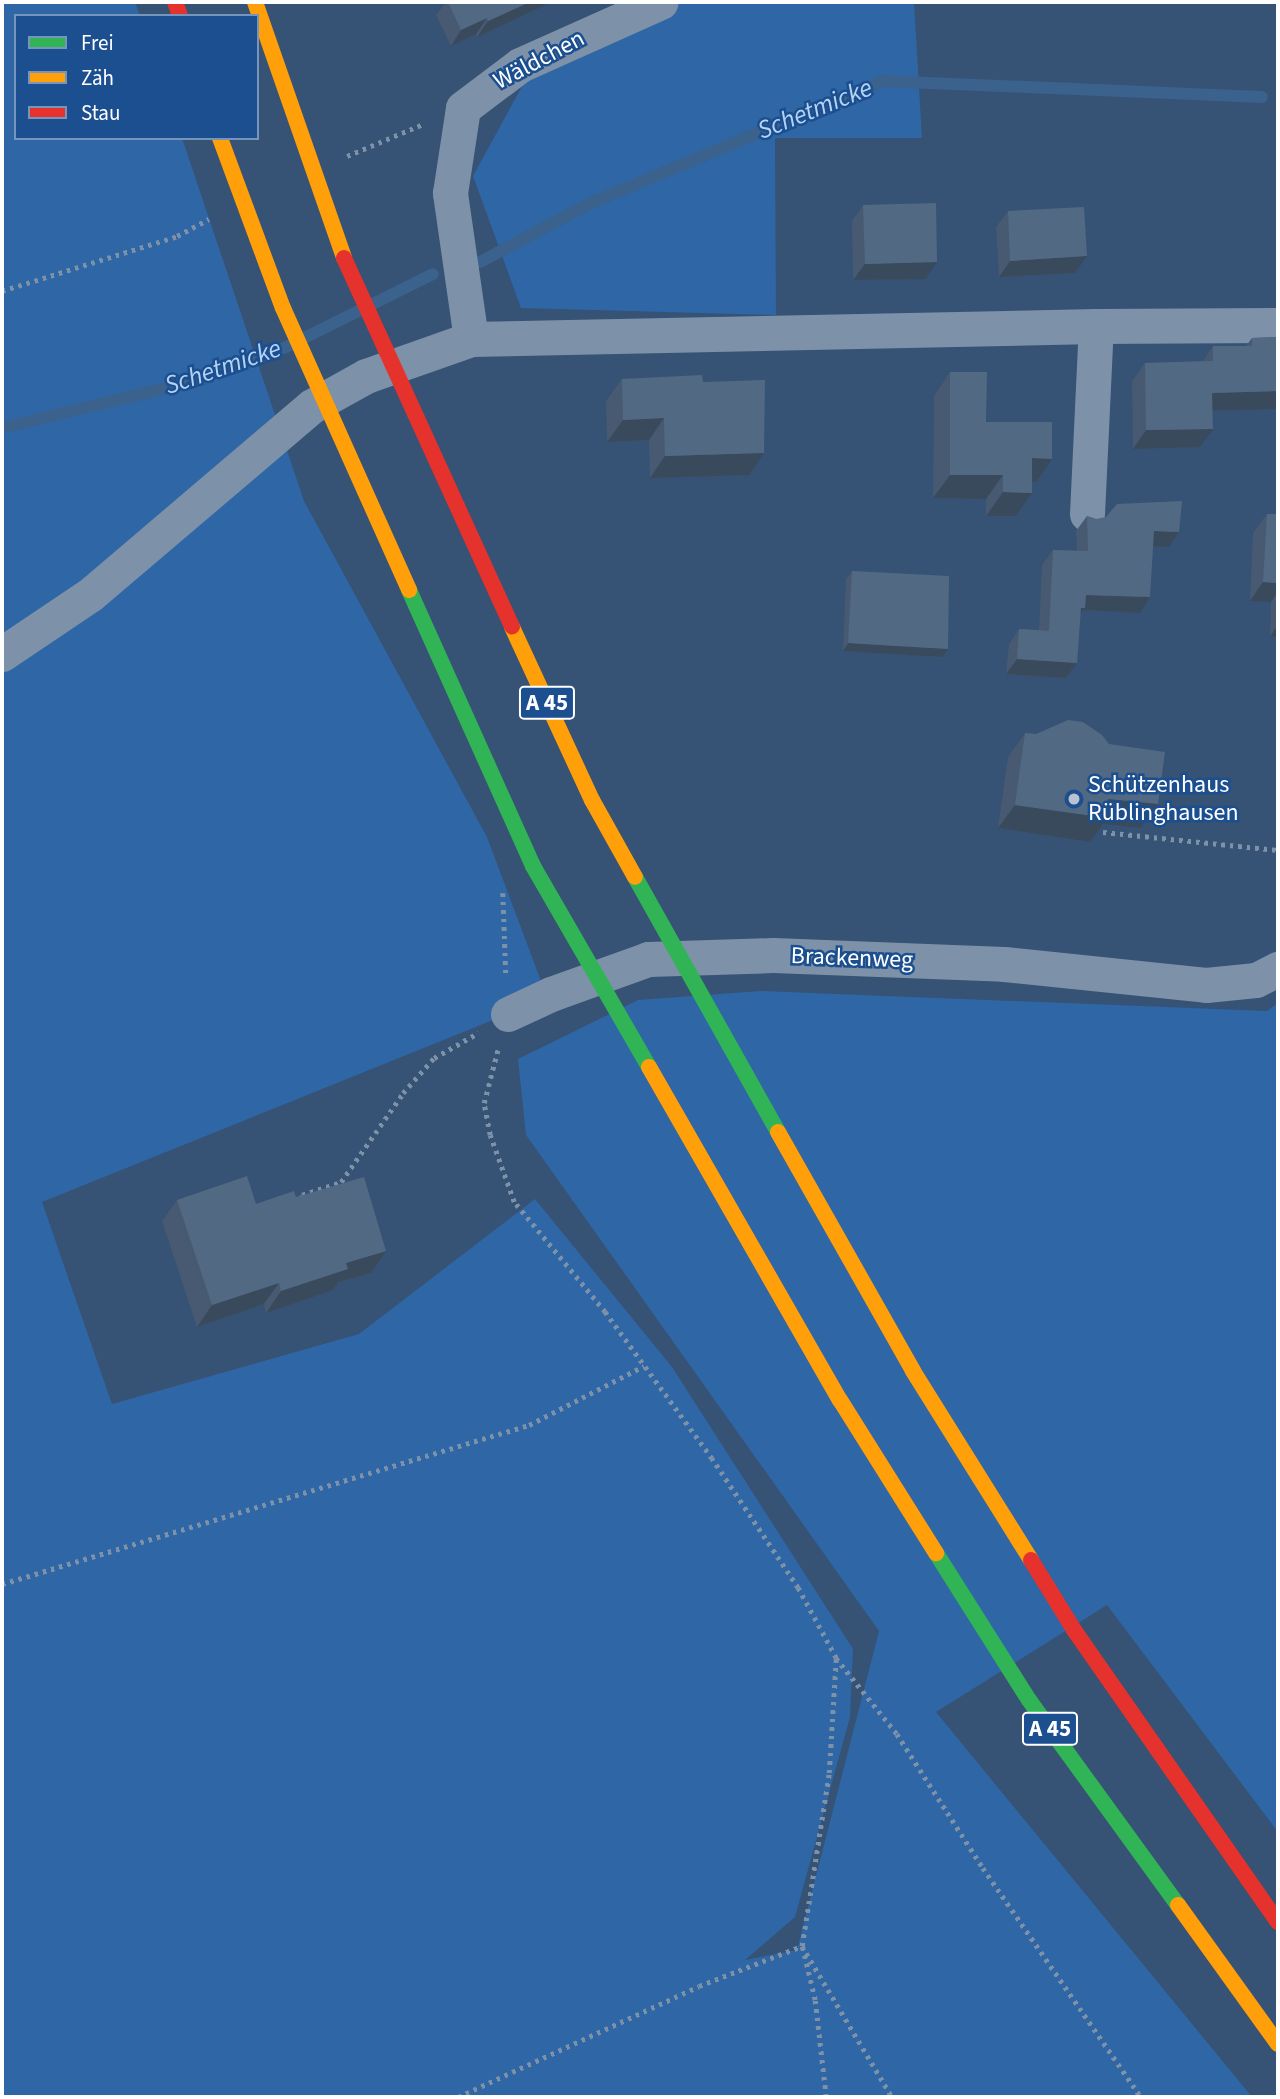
<!DOCTYPE html>
<meta charset="utf-8">
<style>
body{margin:0}
#map{position:relative;width:1280px;height:2099px;overflow:hidden;background:#365274;font-family:"Source Sans 3",sans-serif}
div>[style]{position:absolute}
.green>*{inset:0;background:#2f66a5}
.stream>*{height:12px;margin:-6px;padding:0 6px;transform-origin:6px;border-radius:6px;background:#3b618d}
.path>*{height:4.5px;margin-top:-2.25px;transform-origin:0;background:repeating-linear-gradient(90deg,#7d92a8 0 3.5px,transparent 0 8.5px)}
.street>*{height:35px;margin:-17.5px;padding:0 17.5px;transform-origin:17.5px;border-radius:17.5px;background:#7d92a8}
.fast>*{height:16px;margin:-8px;padding:0 8px;transform-origin:8px;border-radius:8px;background:#30b455}
.slow>*{height:16px;margin:-8px;padding:0 8px;transform-origin:8px;border-radius:8px;background:#ff9f0a}
.jam>*{height:16px;margin:-8px;padding:0 8px;transform-origin:8px;border-radius:8px;background:#e5322d}
.wall>*{inset:0;background:#475a72}
.shaded-wall>*{inset:0;background:#394a5c}
.building>*{inset:0;background:#526984}
.dots>*{width:19px;height:19px;translate:-50% -50%;box-sizing:border-box;border:4px solid #1b4f8f;border-radius:50%}
span{translate:-50% -50%;white-space:nowrap;text-align:center;line-height:1.15;-webkit-text-stroke:5px #1b4f8f;paint-order:stroke}
.shield-label span{padding:2px 5px;background:#1b4f8f;border:2px solid;border-radius:5px;-webkit-text-stroke-width:0}
.shield-label{font-size:23px;color:#fff;font-weight:700}
.street-label{font-size:24px;color:#fff}
.poi-label{font-size:24px;color:#fff}
.left{translate:0 -50%;text-align:left}
.water-label{font-size:26px;color:#b5d3f5;font-style:italic}
.frame{position:absolute;inset:0;border:4px solid #fff;pointer-events:none}
.legend{position:absolute;left:14px;top:14px;width:245px;height:126px;box-sizing:border-box;background:#1b4f8f;border:2px solid #7695bc;margin:0;padding:9px 12px;list-style:none;font-size:21px;color:#fff}
.legend li{display:flex;align-items:center;gap:14px;height:35px}
.legend b{width:35px;border:2px solid #7695bc}
</style>
<div id="map">
<div class="green">
<div style="clip-path:polygon(2px 2px,135px 2px,140px 16px,16px 16px,16px 138px,182px 138px,304px 501px,487px 837px,544px 989px,508px 1014px,42px 1202px,112px 1404px,359px 1334px,535px 1199px,672px 1367px,853px 1649px,850px 1717px,795px 1917px,745px 1960px,797px 1950px,879px 1631px,526px 1135px,518px 1059px,638px 1000px,761px 991px,1267px 1011px,1278px 1003px,1278px 1832px,1107px 1605px,936px 1712px,1252px 2097px,2px 2097px)"></div>
<div style="clip-path:polygon(678px 2px,914px 2px,922px 138px,775px 138px,776px 315px,521px 308px,473px 176px,532px 68px)"></div>
</div>
<div class="stream">
<div style="left:480px;top:262px;width:128px;rotate:-28deg"></div>
<div style="left:593px;top:202px;width:313px;rotate:-22.7deg"></div>
<div style="left:882px;top:81px;width:380px;rotate:2.4deg"></div>
<div style="left:2px;top:428px;width:182px;rotate:-13.7deg"></div>
<div style="left:179px;top:385px;width:102px;rotate:-18.8deg"></div>
<div style="left:276px;top:352px;width:175px;rotate:-26.4deg"></div>
</div>
<div class="path">
<div style="left:347px;top:156px;width:82px;rotate:-22.8deg"></div>
<div style="left:2px;top:291px;width:183px;rotate:-17.4deg"></div>
<div style="left:177px;top:236px;width:36px;rotate:-28deg"></div>
<div style="left:1103px;top:832px;width:176px;rotate:5.9deg"></div>
<div style="left:503px;top:893px;width:83px;rotate:87.9deg"></div>
<div style="left:302px;top:1198px;width:3px;rotate:-90deg"></div>
<div style="left:302px;top:1195px;width:41px;rotate:-18.4deg"></div>
<div style="left:341px;top:1182px;width:108px;rotate:-55.1deg"></div>
<div style="left:403px;top:1093px;width:47px;rotate:-48.5deg"></div>
<div style="left:434px;top:1058px;width:51px;rotate:-29.6deg"></div>
<div style="left:2px;top:1584px;width:550px;rotate:-16.79deg"></div>
<div style="left:529px;top:1425px;width:129px;rotate:-27.2deg"></div>
<div style="left:836px;top:1658px;width:97px;rotate:51.2deg"></div>
<div style="left:897px;top:1734px;width:159px;rotate:57.3deg"></div>
<div style="left:983px;top:1868px;width:278px;rotate:55.4deg"></div>
<div style="left:458px;top:2097px;width:265px;rotate:-24.7deg"></div>
<div style="left:699px;top:1986px;width:110px;rotate:-21.2deg"></div>
<div style="left:802px;top:1946px;width:175px;rotate:-81.1deg"></div>
<div style="left:829px;top:1773px;width:115px;rotate:-86.5deg"></div>
<div style="left:836px;top:1658px;width:80px;rotate:-118.5deg"></div>
<div style="left:798px;top:1588px;width:155px;rotate:-123.7deg"></div>
<div style="left:712px;top:1459px;width:182px;rotate:-126.1deg"></div>
<div style="left:605px;top:1312px;width:143px;rotate:-129.6deg"></div>
<div style="left:514px;top:1202px;width:71px;rotate:-109.7deg"></div>
<div style="left:490px;top:1135px;width:33px;rotate:-101deg"></div>
<div style="left:484px;top:1103px;width:56px;rotate:-75.5deg"></div>
<div style="left:826px;top:2097px;width:98px;rotate:-96.5deg"></div>
<div style="left:815px;top:2000px;width:56px;rotate:-103.5deg"></div>
<div style="left:802px;top:1946px;width:176px;rotate:59.2deg"></div>
</div>
<div class="street">
<div style="left:471px;top:339px;width:148px;rotate:-98.2deg"></div>
<div style="left:450px;top:193px;width:86px;rotate:-81.3deg"></div>
<div style="left:463px;top:108px;width:71px;rotate:-37deg"></div>
<div style="left:520px;top:65px;width:154px;rotate:-24.1deg"></div>
<div style="left:1087px;top:514px;width:188px;rotate:-87.3deg"></div>
<div style="left:2px;top:654px;width:107px;rotate:-34deg"></div>
<div style="left:91px;top:594px;width:290px;rotate:-40.4deg"></div>
<div style="left:312px;top:406px;width:62px;rotate:-29.1deg"></div>
<div style="left:366px;top:376px;width:111px;rotate:-19.4deg"></div>
<div style="left:471px;top:339px;width:625px;rotate:-1.19deg"></div>
<div style="left:1096px;top:326px;width:182px;rotate:-0.3deg"></div>
<div style="left:508px;top:1014px;width:47px;rotate:-24.9deg"></div>
<div style="left:551px;top:994px;width:103px;rotate:-19.8deg"></div>
<div style="left:648px;top:959px;width:125px;rotate:-1.8deg"></div>
<div style="left:773px;top:955px;width:231px;rotate:2.2deg"></div>
<div style="left:1004px;top:964px;width:203px;rotate:5.9deg"></div>
<div style="left:1206px;top:985px;width:50px;rotate:-5.7deg"></div>
<div style="left:1256px;top:980px;width:25px;rotate:-27deg"></div>
</div>
<div class="fast">
<div style="left:409px;top:590px;width:303px;rotate:65.8deg"></div>
<div style="left:533px;top:866px;width:232px;rotate:60deg"></div>
<div style="left:635px;top:877px;width:292px;rotate:60.7deg"></div>
<div style="left:936px;top:1553px;width:174px;rotate:57.7deg"></div>
<div style="left:1029px;top:1700px;width:253px;rotate:54deg"></div>
</div>
<div class="slow">
<div style="left:255px;top:2px;width:271px;rotate:70.8deg"></div>
<div style="left:220px;top:138px;width:181px;rotate:69.7deg"></div>
<div style="left:283px;top:308px;width:309px;rotate:65.9deg"></div>
<div style="left:512px;top:627px;width:191px;rotate:65.2deg"></div>
<div style="left:592px;top:800px;width:88px;rotate:60.8deg"></div>
<div style="left:649px;top:1067px;width:384px;rotate:60.2deg"></div>
<div style="left:840px;top:1400px;width:181px;rotate:57.9deg"></div>
<div style="left:778px;top:1132px;width:274px;rotate:60.5deg"></div>
<div style="left:913px;top:1371px;width:223px;rotate:58deg"></div>
<div style="left:1178px;top:1905px;width:171px;rotate:54.3deg"></div>
</div>
<div class="jam">
<div style="left:175px;top:2px;width:15px;rotate:70deg"></div>
<div style="left:344px;top:258px;width:405px;rotate:65.5deg"></div>
<div style="left:1031px;top:1560px;width:82px;rotate:58.4deg"></div>
<div style="left:1074px;top:1630px;width:356px;rotate:55.1deg"></div>
</div>
<div class="wall">
<div style="clip-path:polygon(446px 2px,552px 2px,477px 37px,476px 34px,451px 46px,436px 15px)"></div>
<div style="clip-path:polygon(863px 205px,925px 279px,853px 280px,852px 221px)"></div>
<div style="clip-path:polygon(1008px 211px,1075px 273px,999px 277px,996px 227px)"></div>
<div style="clip-path:polygon(1278px 337px,1278px 409px,1213px 411px,1200px 447px,1133px 449px,1132px 381px,1145px 363px,1203px 361px,1213px 346px,1246px 346px,1252px 338px)"></div>
<div style="clip-path:polygon(950px 372px,986px 422px,1036px 482px,1032px 482px,1032px 493px,1016px 516px,986px 516px,986px 499px,933px 498px,934px 396px)"></div>
<div style="clip-path:polygon(622px 379px,703px 382px,749px 475px,650px 478px,649px 440px,607px 442px,606px 401px)"></div>
<div style="clip-path:polygon(1267px 514px,1278px 514px,1278px 637px,1270px 637px,1271px 602px,1250px 601px,1253px 533px)"></div>
<div style="clip-path:polygon(1087px 516px,1096px 519px,1179px 532px,1169px 547px,1153px 546px,1140px 613px,1083px 610px,1080px 615px,1077px 663px,1066px 678px,1006px 674px,1009px 644px,1019px 629px,1039px 630px,1042px 565px,1053px 550px,1077px 551px,1076px 531px)"></div>
<div style="clip-path:polygon(852px 571px,942px 657px,843px 651px,846px 579px)"></div>
<div style="clip-path:polygon(1025px 733px,1141px 828px,1103px 824px,1090px 842px,998px 828px,1008px 757px)"></div>
<div style="clip-path:polygon(296px 1197px,386px 1251px,371px 1273px,338px 1282px,333px 1290px,266px 1313px,264px 1304px,197px 1327px,162px 1221px,177px 1200px,256px 1204px)"></div>
</div>
<div class="shaded-wall">
<div style="clip-path:polygon(530px 2px,552px 2px,477px 37px,488px 21px)"></div>
<div style="clip-path:polygon(487px 18px,476px 34px,451px 46px,461px 30px)"></div>
<div style="clip-path:polygon(1087px 256px,1075px 273px,999px 277px,1010px 261px)"></div>
<div style="clip-path:polygon(937px 262px,925px 279px,853px 280px,865px 264px)"></div>
<div style="clip-path:polygon(1278px 391px,1278px 409px,1199px 411px,1212px 393px)"></div>
<div style="clip-path:polygon(664px 418px,649px 440px,607px 442px,623px 420px)"></div>
<div style="clip-path:polygon(1213px 429px,1200px 447px,1133px 449px,1146px 430px)"></div>
<div style="clip-path:polygon(764px 453px,749px 475px,650px 478px,665px 456px)"></div>
<div style="clip-path:polygon(1032px 458px,1052px 459px,1036px 482px,1016px 482px)"></div>
<div style="clip-path:polygon(950px 475px,1003px 475px,986px 499px,933px 498px)"></div>
<div style="clip-path:polygon(1003px 492px,1032px 493px,1016px 516px,986px 516px)"></div>
<div style="clip-path:polygon(1154px 531px,1179px 532px,1169px 547px,1143px 546px)"></div>
<div style="clip-path:polygon(1263px 582px,1278px 583px,1278px 592px,1271px 602px,1250px 601px)"></div>
<div style="clip-path:polygon(1086px 595px,1150px 597px,1140px 613px,1083px 610px,1074px 623px)"></div>
<div style="clip-path:polygon(1278px 624px,1278px 637px,1270px 637px)"></div>
<div style="clip-path:polygon(848px 643px,948px 649px,942px 657px,843px 651px)"></div>
<div style="clip-path:polygon(1017px 659px,1077px 663px,1066px 678px,1006px 674px)"></div>
<div style="clip-path:polygon(1108px 799px,1158px 804px,1141px 828px,1103px 824px,1090px 842px,998px 828px,1015px 805px)"></div>
<div style="clip-path:polygon(386px 1251px,371px 1273px,338px 1282px,333px 1290px,266px 1313px,281px 1291px,346px 1263px)"></div>
<div style="clip-path:polygon(279px 1283px,264px 1304px,197px 1327px,212px 1305px)"></div>
</div>
<div class="building">
<div style="clip-path:polygon(448px 2px,530px 2px,488px 21px,487px 18px,461px 30px)"></div>
<div style="clip-path:polygon(936px 203px,937px 262px,865px 264px,863px 205px)"></div>
<div style="clip-path:polygon(1084px 207px,1087px 256px,1010px 261px,1008px 211px)"></div>
<div style="clip-path:polygon(1278px 337px,1278px 391px,1212px 393px,1213px 429px,1146px 430px,1145px 363px,1213px 361px,1213px 346px,1252px 346px,1252px 338px)"></div>
<div style="clip-path:polygon(950px 372px,987px 372px,986px 422px,1052px 422px,1052px 459px,1032px 458px,1032px 493px,1003px 492px,1003px 475px,950px 475px)"></div>
<div style="clip-path:polygon(702px 375px,703px 382px,765px 380px,764px 453px,665px 456px,664px 418px,623px 420px,622px 379px)"></div>
<div style="clip-path:polygon(1182px 501px,1179px 532px,1154px 531px,1150px 597px,1086px 595px,1085px 608px,1081px 608px,1077px 663px,1017px 659px,1019px 629px,1049px 631px,1053px 550px,1088px 551px,1087px 516px,1096px 519px,1106px 517px,1117px 504px)"></div>
<div style="clip-path:polygon(1267px 514px,1278px 514px,1278px 583px,1263px 582px)"></div>
<div style="clip-path:polygon(852px 571px,949px 576px,948px 649px,848px 643px)"></div>
<div style="clip-path:polygon(1068px 720px,1083px 722px,1102px 735px,1109px 744px,1165px 752px,1158px 804px,1108px 799px,1107px 818px,1015px 805px,1025px 733px,1036px 734px)"></div>
<div style="clip-path:polygon(247px 1176px,256px 1204px,294px 1191px,296px 1197px,364px 1177px,386px 1251px,346px 1263px,348px 1269px,281px 1291px,279px 1283px,212px 1305px,177px 1200px)"></div>
</div>
<div class="dots">
<div style="left:1074px;top:799px;background:#b9c2ce"></div>
</div>
<div class="shield-label">
<span style="left:547px;top:703px">A 45</span>
<span style="left:1050px;top:1729px">A 45</span>
</div>
<div class="street-label">
<span style="left:539px;top:60px;rotate:-28deg">Wäldchen</span>
<span style="left:852px;top:958px;rotate:2deg">Brackenweg</span>
</div>
<div class="poi-label">
<span class="left" style="left:1088px;top:799px">Schützenhaus<br>Rüblinghausen</span>
</div>
<div class="water-label">
<span style="left:815px;top:109px;rotate:-22deg">Schetmicke</span>
<span style="left:223px;top:367px;rotate:-19deg">Schetmicke</span>
</div>
<div class="frame"></div>
<ul class="legend">
<li><b style="height:9px;background:#30b455"></b>Frei</li>
<li><b style="height:9px;background:#ff9f0a"></b>Zäh</li>
<li><b style="height:9px;background:#e5322d"></b>Stau</li>
</ul>
</div>
